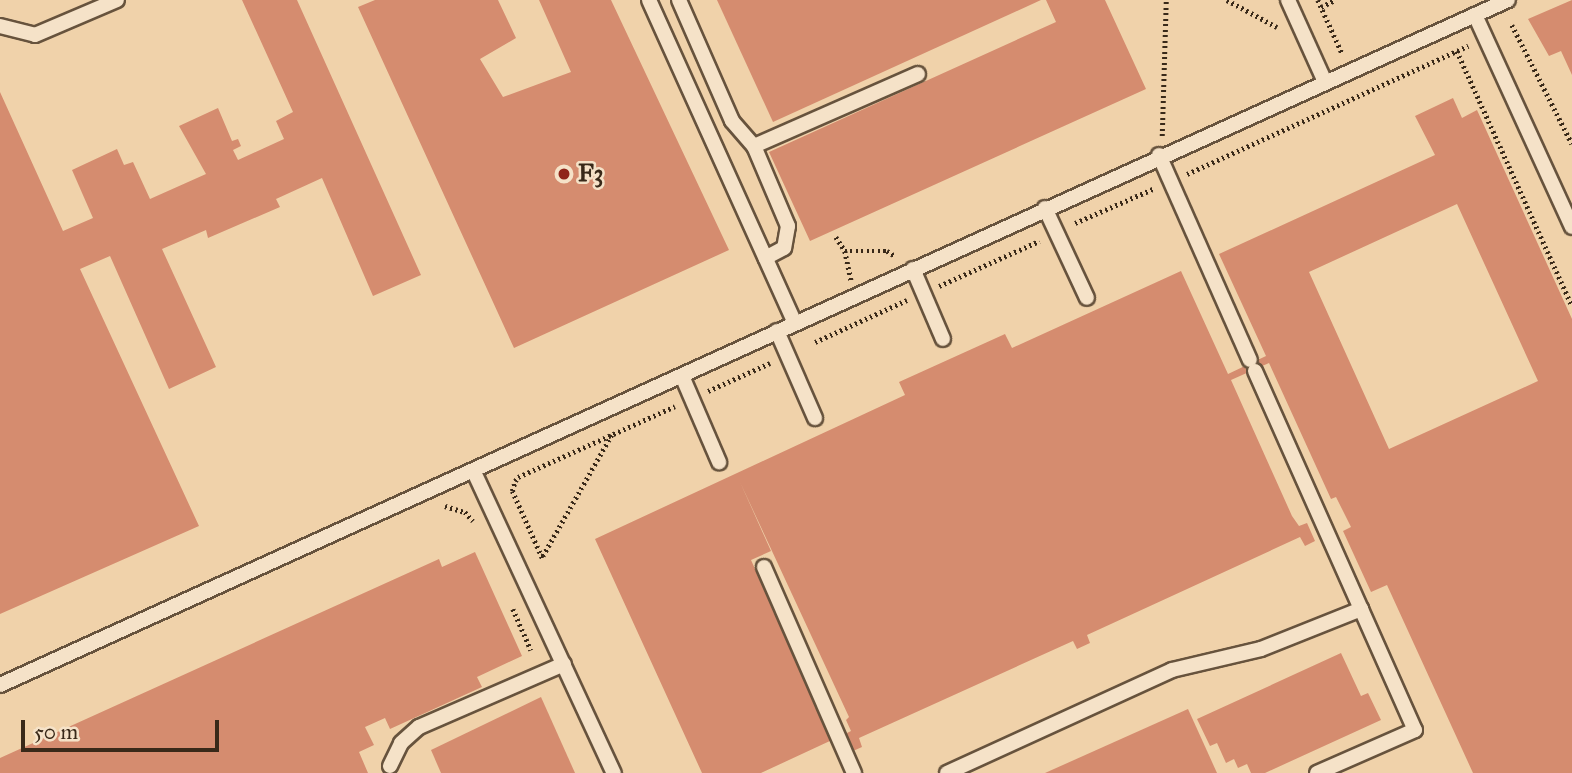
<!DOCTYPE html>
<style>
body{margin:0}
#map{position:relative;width:1572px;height:773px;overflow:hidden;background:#f0d2aa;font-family:"IM FELL Great Primer",serif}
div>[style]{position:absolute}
.building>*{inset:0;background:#d58c6f}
.path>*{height:4.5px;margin-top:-2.25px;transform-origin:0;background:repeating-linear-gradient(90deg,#392919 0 2px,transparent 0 5.5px)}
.roads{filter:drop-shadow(2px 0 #67533d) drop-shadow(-2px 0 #67533d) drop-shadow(0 2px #67533d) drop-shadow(0 -2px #67533d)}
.lane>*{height:14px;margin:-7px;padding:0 7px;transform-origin:7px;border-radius:7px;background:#f5e2c8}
.dots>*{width:19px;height:19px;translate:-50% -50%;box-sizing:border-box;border:4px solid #f5e2c8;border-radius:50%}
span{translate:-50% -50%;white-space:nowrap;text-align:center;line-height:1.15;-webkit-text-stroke:5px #f5e2c8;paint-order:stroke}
.poi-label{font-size:24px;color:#392919;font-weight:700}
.left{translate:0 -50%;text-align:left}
.scale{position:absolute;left:21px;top:720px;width:198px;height:32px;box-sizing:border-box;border:4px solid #392919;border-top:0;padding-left:9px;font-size:21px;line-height:24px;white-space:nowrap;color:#392919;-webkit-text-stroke:5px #f5e2c8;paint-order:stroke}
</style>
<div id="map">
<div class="building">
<div style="clip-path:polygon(242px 0,297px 0,421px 275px,373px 296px,322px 178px,276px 199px,280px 207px,208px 238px,206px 230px,162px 249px,216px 367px,169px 389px,110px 256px,80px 269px,199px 526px,0 614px,0 92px,63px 231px,93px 218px,72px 170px,117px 149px,124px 165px,133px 162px,150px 199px,206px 174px,179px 126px,218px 108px,232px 141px,238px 139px,241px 146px,233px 150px,238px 160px,284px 139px,276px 121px,293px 112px)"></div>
<div style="clip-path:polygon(375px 0,498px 0,516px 38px,480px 59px,503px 97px,571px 72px,539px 0,611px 0,729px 250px,514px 348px,358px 7px)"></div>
<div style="clip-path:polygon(717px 0,1041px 0,773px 122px)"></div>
<div style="clip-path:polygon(1046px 0,1105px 0,1146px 89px,810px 241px,769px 152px,1056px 22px)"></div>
<div style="clip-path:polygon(1572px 0,1572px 75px,1561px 51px,1549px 56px,1528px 19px)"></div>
<div style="clip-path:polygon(evenodd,1453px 98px,1462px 118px,1477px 110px,1572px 319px,1572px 773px,1473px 773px,1387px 585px,1371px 592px,1343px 531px,1351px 527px,1336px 497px,1331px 499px,1269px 363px,1231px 380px,1292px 516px,1299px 526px,1307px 523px,1315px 541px,1305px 546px,1300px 537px,1087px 635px,1090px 643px,1077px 649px,1073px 641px,859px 738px,862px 747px,853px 751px,845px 734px,851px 731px,846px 720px,849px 717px,740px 482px,771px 551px,751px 560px,832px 740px,761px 773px,702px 773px,595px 539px,905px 395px,899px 382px,1005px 334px,1012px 348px,1181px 271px,1228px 374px,1266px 356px,1219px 254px,1435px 155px,1415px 116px,1453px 98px,1457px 204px,1538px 381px,1389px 449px,1309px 272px,1457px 204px)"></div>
<div style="clip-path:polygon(475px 552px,522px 656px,477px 677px,482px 687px,390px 729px,385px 718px,365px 727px,374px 745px,359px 752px,368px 773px,0 773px,0 758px,439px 559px,442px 567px)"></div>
<div style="clip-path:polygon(1341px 653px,1361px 696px,1368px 693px,1381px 720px,1265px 773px,1251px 773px,1247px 764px,1238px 768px,1234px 759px,1226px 763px,1217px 743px,1210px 746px,1197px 719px)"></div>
<div style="clip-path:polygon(541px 697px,575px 773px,441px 773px,431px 750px)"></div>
<div style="clip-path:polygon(1188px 709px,1217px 773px,1045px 773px)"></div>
</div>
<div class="path">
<div style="left:1227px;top:0;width:57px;rotate:28.4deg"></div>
<div style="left:1318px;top:0;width:58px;rotate:65.6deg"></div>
<div style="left:1321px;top:7px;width:16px;rotate:-27deg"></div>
<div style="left:1512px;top:25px;width:133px;rotate:63.2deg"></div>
<div style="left:1457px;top:51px;width:280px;rotate:65.7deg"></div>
<div style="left:1162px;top:136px;width:136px;rotate:-88.3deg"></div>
<div style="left:1187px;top:174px;width:309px;rotate:-24.5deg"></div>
<div style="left:1075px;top:223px;width:87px;rotate:-23.6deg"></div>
<div style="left:836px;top:237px;width:17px;rotate:57deg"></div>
<div style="left:845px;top:251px;width:42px"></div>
<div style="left:887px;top:251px;width:9px;rotate:32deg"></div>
<div style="left:845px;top:251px;width:30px;rotate:78deg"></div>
<div style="left:939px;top:286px;width:110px;rotate:-24.2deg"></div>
<div style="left:815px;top:342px;width:101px;rotate:-24.5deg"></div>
<div style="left:708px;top:391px;width:68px;rotate:-24.3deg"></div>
<div style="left:612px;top:435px;width:142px;rotate:119.6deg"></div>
<div style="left:542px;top:558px;width:73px;rotate:-114.1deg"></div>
<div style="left:512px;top:491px;width:10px;rotate:-73deg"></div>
<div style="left:515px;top:481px;width:5px;rotate:-53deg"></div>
<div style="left:518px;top:477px;width:172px;rotate:-24.3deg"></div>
<div style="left:445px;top:506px;width:21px;rotate:17deg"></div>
<div style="left:465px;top:512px;width:12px;rotate:48deg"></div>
<div style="left:513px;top:609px;width:45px;rotate:66.3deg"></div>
</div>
<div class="roads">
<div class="lane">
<div style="left:649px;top:0;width:354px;rotate:65.7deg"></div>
<div style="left:679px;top:0;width:132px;rotate:66.3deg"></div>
<div style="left:732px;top:121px;width:33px;rotate:49deg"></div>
<div style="left:754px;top:146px;width:87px;rotate:67deg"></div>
<div style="left:788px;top:226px;width:22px;rotate:100deg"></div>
<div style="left:784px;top:248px;width:21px;rotate:152deg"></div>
<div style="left:1288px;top:0;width:90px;rotate:65.7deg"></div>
<div style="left:1475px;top:15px;width:233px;rotate:65.4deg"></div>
<div style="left:0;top:26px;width:36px;rotate:14deg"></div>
<div style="left:35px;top:35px;width:89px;rotate:-23.1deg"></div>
<div style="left:754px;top:146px;width:179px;rotate:-23.7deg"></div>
<div style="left:1159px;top:155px;width:224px;rotate:66.1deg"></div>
<div style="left:1045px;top:208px;width:99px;rotate:65deg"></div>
<div style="left:913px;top:269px;width:76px;rotate:66.8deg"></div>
<div style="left:777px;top:331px;width:95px;rotate:66.4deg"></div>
<div style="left:1255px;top:371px;width:393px;rotate:66deg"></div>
<div style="left:1415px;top:730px;width:107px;rotate:156.3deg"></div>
<div style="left:682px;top:376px;width:94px;rotate:66.7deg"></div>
<div style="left:474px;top:472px;width:332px;rotate:65.1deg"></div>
<div style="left:764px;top:567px;width:225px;rotate:66.4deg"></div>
<div style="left:0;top:685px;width:1656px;rotate:-24.43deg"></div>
<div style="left:390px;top:766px;width:25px;rotate:-64deg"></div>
<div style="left:401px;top:743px;width:24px;rotate:-42deg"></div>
<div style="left:419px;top:727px;width:158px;rotate:-23.5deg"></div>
<div style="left:947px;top:773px;width:247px;rotate:-24.6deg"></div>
<div style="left:1172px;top:670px;width:91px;rotate:-13.3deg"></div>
<div style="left:1261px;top:649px;width:108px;rotate:-21.8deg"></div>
</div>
</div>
<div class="dots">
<div style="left:564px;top:174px;background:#8f2418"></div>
</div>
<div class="poi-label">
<span class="left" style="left:578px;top:174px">F3</span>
</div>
<div class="scale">50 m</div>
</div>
